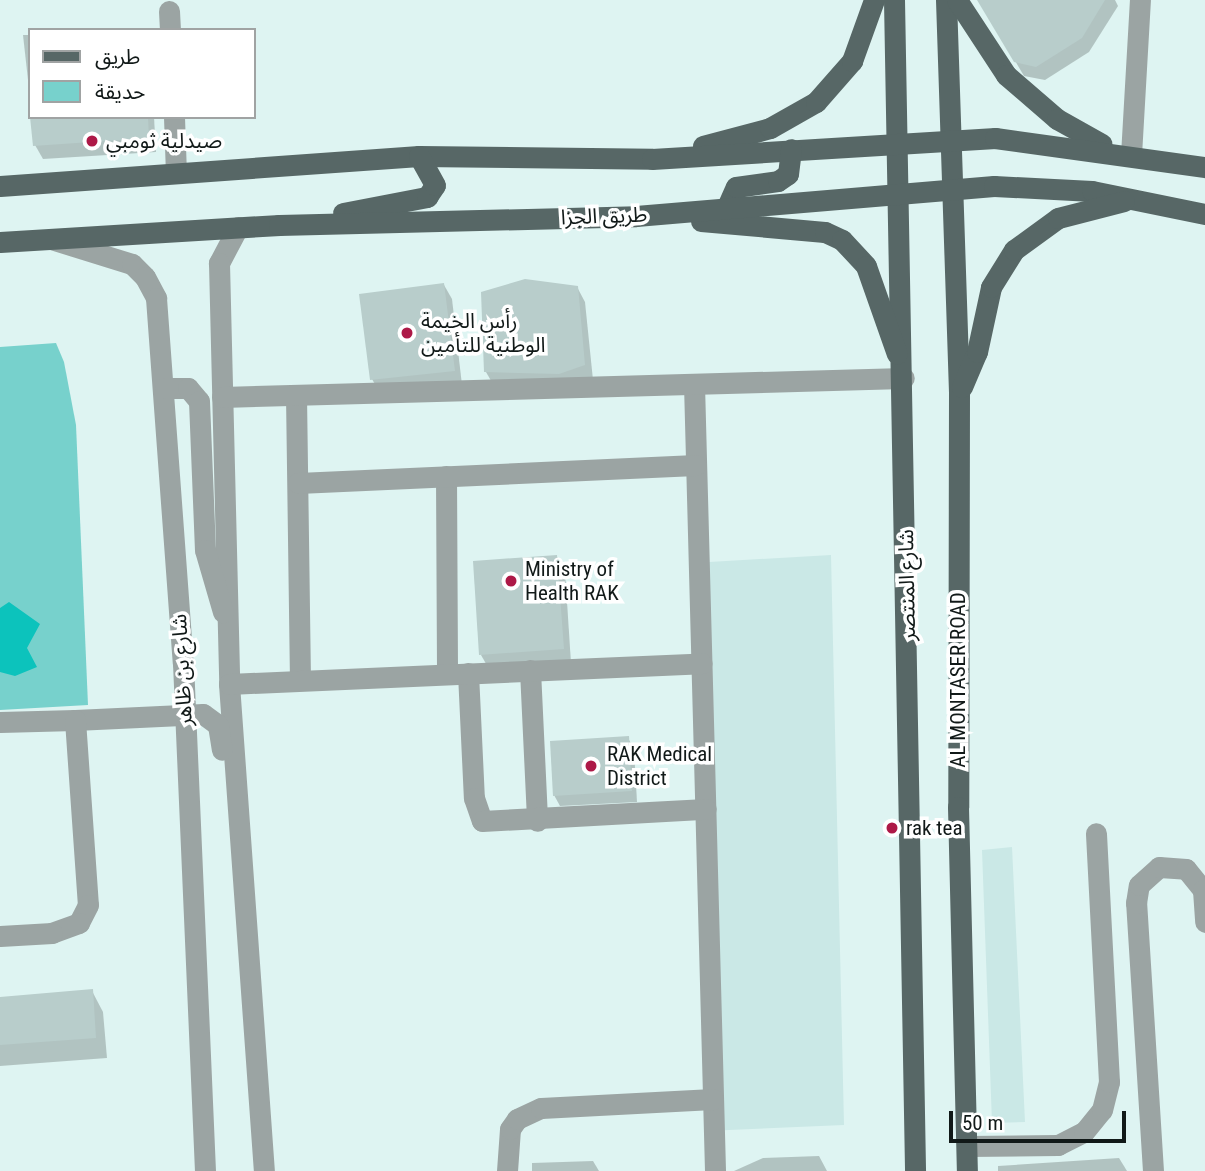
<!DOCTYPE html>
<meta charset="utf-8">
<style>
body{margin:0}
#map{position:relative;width:1205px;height:1171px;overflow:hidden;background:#def4f2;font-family:"Roboto Condensed","Noto Sans Arabic",sans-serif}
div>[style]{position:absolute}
.built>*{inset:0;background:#cae8e6}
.green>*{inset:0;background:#77d1cc}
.water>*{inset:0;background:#0cc3bc}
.shadow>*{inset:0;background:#0003}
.building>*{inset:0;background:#b8cdcb}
.minor>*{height:21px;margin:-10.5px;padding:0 10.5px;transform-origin:10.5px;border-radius:10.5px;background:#9ba4a3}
.major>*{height:21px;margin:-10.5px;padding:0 10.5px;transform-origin:10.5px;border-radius:10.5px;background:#576766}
.dots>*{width:19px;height:19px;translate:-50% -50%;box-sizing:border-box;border:4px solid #fff;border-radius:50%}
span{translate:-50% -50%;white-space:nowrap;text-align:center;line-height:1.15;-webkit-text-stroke:7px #fff;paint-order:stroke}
.poi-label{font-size:21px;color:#111918}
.left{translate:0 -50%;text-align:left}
.street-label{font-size:21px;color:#111918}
.legend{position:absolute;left:28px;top:28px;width:228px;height:91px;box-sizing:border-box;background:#fff;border:2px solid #a0a3a3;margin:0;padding:9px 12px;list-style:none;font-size:21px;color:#111918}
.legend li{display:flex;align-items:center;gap:14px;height:35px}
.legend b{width:35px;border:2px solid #a0a3a3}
.scale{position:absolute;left:949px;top:1111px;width:177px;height:32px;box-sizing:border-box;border:4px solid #111918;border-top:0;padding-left:9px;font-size:21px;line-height:24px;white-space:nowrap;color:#111918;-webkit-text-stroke:5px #fff;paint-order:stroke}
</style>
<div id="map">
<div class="built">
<div style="clip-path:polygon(831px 555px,844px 1125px,706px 1131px,692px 563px)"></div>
<div style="clip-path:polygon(1012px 847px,1025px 1122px,992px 1123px,982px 850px)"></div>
</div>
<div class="green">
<div style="clip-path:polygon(56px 343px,64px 362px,76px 425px,88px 705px,0 710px,0 347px)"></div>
</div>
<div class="water">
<div style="clip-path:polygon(9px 602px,40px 624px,27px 648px,37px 667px,15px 676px,0 672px,0 608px)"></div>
</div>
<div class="shadow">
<div style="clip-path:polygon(979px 0,1115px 0,1118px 6px,1089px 52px,1045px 80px,1024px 76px)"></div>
<div style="clip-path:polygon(140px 28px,141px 30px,107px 30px)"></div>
<div style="clip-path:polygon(23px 35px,30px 35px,30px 98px)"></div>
<div style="clip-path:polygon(32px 117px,154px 117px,156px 152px,43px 159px,35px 145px)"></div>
<div style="clip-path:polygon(444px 285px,452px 299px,462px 385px,380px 393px,372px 379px)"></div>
<div style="clip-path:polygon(577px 287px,585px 302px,593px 380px,494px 386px,486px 372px)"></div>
<div style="clip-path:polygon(557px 557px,565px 571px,571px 663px,489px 669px,481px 655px)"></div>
<div style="clip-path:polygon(628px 738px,634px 749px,637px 802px,560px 806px,554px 795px)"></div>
<div style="clip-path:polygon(92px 991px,103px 1012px,107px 1058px,0 1066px,0 998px)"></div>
<div style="clip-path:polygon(819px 1156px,827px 1171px,734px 1171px,763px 1158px)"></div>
<div style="clip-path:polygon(1119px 1158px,1127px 1171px,998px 1171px,998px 1166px)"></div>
<div style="clip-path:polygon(593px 1161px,599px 1171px,532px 1171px,532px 1163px)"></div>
</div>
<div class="building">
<div style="clip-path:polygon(977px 0,1105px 0,1082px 38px,1036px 67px,1014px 62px)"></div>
<div style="clip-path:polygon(30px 117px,148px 117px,149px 138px,33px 146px)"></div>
<div style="clip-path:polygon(525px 279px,578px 286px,585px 365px,559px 374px,484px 372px,481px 292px)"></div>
<div style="clip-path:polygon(444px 283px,455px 371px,370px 380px,359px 294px)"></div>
<div style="clip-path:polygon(557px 555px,564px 649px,479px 655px,473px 561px)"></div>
<div style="clip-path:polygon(629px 736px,632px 791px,553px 796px,550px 741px)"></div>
<div style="clip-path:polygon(93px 989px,96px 1038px,0 1045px,0 997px)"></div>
</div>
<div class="minor">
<div style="left:169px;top:11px;width:19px;rotate:87deg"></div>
<div style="left:174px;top:117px;width:56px;rotate:88deg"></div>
<div style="left:1131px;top:155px;width:155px;rotate:-86.7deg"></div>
<div style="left:238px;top:227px;width:41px;rotate:117.8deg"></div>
<div style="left:219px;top:263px;width:421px;rotate:88.6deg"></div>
<div style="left:229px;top:684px;width:488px;rotate:85.9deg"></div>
<div style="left:51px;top:239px;width:85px;rotate:17.2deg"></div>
<div style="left:132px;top:264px;width:18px;rotate:45deg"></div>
<div style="left:145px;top:277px;width:24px;rotate:62deg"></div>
<div style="left:156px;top:298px;width:366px;rotate:85.8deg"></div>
<div style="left:183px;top:663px;width:508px;rotate:87.52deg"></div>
<div style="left:694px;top:384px;width:787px;rotate:88.47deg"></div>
<div style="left:165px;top:388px;width:23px"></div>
<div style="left:188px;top:388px;width:17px;rotate:50deg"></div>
<div style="left:199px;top:401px;width:149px;rotate:87.7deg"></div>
<div style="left:205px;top:550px;width:65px;rotate:73.8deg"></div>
<div style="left:296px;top:395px;width:285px;rotate:89.2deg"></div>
<div style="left:222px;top:397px;width:682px;rotate:-1.6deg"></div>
<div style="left:446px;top:476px;width:198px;rotate:89.7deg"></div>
<div style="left:298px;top:483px;width:398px;rotate:-2.6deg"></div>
<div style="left:530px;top:670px;width:151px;rotate:87.3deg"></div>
<div style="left:468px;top:673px;width:125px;rotate:87.3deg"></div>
<div style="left:474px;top:798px;width:24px;rotate:71deg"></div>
<div style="left:482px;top:821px;width:224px;rotate:-3.1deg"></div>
<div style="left:229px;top:684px;width:473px;rotate:-2.5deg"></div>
<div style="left:75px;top:720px;width:128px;rotate:-2.7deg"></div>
<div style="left:203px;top:714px;width:19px;rotate:36deg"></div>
<div style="left:218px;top:725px;width:25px;rotate:81deg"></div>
<div style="left:0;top:722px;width:75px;rotate:-1.5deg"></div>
<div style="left:75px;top:720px;width:185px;rotate:86deg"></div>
<div style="left:88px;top:905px;width:20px;rotate:117deg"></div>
<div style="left:79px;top:923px;width:29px;rotate:160deg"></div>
<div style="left:52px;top:933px;width:52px;rotate:176.7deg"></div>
<div style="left:967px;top:1146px;width:91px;rotate:-0.6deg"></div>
<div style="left:1058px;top:1145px;width:29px;rotate:-27deg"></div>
<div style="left:1084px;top:1132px;width:28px;rotate:-51deg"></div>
<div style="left:1102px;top:1110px;width:29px;rotate:-76deg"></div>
<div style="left:1109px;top:1082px;width:249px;rotate:-93deg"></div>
<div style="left:507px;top:1171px;width:42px;rotate:-85.9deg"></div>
<div style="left:510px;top:1129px;width:12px;rotate:-55deg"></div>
<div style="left:517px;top:1119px;width:26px;rotate:-25deg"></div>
<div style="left:541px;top:1108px;width:172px;rotate:-3deg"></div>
<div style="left:1153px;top:1171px;width:269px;rotate:-93.6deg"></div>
<div style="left:1136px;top:903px;width:18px;rotate:-81deg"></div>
<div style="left:1139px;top:885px;width:27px;rotate:-42deg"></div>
<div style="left:1159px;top:867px;width:27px;rotate:4deg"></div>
<div style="left:1186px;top:869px;width:27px;rotate:51deg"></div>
<div style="left:1203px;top:890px;width:32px;rotate:86deg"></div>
</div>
<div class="major">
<div style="left:894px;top:0;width:1171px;rotate:88.97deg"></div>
<div style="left:946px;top:0;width:392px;rotate:88.1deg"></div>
<div style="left:959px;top:392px;width:415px;rotate:90.1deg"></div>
<div style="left:958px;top:807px;width:364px;rotate:88.6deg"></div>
<div style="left:957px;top:0;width:90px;rotate:56.8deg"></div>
<div style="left:1006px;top:75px;width:67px;rotate:40.8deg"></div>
<div style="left:1057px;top:119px;width:51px;rotate:29.1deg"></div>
<div style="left:703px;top:146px;width:69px;rotate:-15deg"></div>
<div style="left:770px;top:128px;width:53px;rotate:-29.5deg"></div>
<div style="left:816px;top:102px;width:55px;rotate:-48.7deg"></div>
<div style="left:852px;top:61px;width:65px;rotate:-70.2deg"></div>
<div style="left:0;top:186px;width:420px;rotate:-4.1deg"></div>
<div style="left:419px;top:156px;width:233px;rotate:0.7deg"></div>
<div style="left:652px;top:159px;width:344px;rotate:-3.5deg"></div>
<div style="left:995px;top:138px;width:212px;rotate:7.9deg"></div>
<div style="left:726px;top:209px;width:24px;rotate:-66deg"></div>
<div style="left:736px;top:187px;width:42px;rotate:-8.1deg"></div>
<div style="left:778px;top:181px;width:12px;rotate:-35deg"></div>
<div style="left:788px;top:174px;width:25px;rotate:-83deg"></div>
<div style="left:343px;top:213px;width:86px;rotate:-10.8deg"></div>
<div style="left:427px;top:197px;width:14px;rotate:-56deg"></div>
<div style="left:435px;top:185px;width:33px;rotate:-119deg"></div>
<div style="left:701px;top:221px;width:124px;rotate:5.1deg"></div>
<div style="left:825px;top:232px;width:19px;rotate:25deg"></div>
<div style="left:842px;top:240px;width:35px;rotate:47deg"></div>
<div style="left:866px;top:266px;width:93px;rotate:70.6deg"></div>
<div style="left:0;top:242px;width:280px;rotate:-3.5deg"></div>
<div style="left:279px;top:225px;width:357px;rotate:-1.4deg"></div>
<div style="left:636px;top:216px;width:359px;rotate:-4.8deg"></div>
<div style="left:994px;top:186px;width:98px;rotate:2.9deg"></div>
<div style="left:1092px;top:191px;width:115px;rotate:11.5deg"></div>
<div style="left:962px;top:387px;width:38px;rotate:-67deg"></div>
<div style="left:977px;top:352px;width:66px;rotate:-77.8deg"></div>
<div style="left:991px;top:287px;width:44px;rotate:-58.1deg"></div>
<div style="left:1014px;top:250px;width:54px;rotate:-36deg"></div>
<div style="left:1058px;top:218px;width:68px;rotate:-14.4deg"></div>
</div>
<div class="dots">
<div style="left:92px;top:141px;background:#ad1947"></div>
<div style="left:407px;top:333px;background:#ad1947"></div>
<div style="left:511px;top:581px;background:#ad1947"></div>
<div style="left:591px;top:766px;background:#ad1947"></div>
<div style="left:892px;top:828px;background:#ad1947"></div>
</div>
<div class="poi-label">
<span class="left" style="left:106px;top:141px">صيدلية ثومبي</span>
<span class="left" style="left:421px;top:333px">رأس الخيمة<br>الوطنية للتأمين</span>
<span class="left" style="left:525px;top:581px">Ministry of<br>Health RAK</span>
<span class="left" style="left:607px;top:766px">RAK Medical<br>District</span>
<span class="left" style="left:906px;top:828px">rak tea</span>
</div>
<div class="street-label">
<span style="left:604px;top:216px;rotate:-2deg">طريق الجزا</span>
<span style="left:907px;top:585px;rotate:-91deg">شارع المنتصر</span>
<span style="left:182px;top:670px;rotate:-93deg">شارع بن ظاهر</span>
<span style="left:958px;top:680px;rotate:-90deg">AL MONTASER ROAD</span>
</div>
<ul class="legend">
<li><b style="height:9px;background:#576766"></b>طريق</li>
<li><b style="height:19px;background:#77d1cc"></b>حديقة</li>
</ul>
<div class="scale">50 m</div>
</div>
